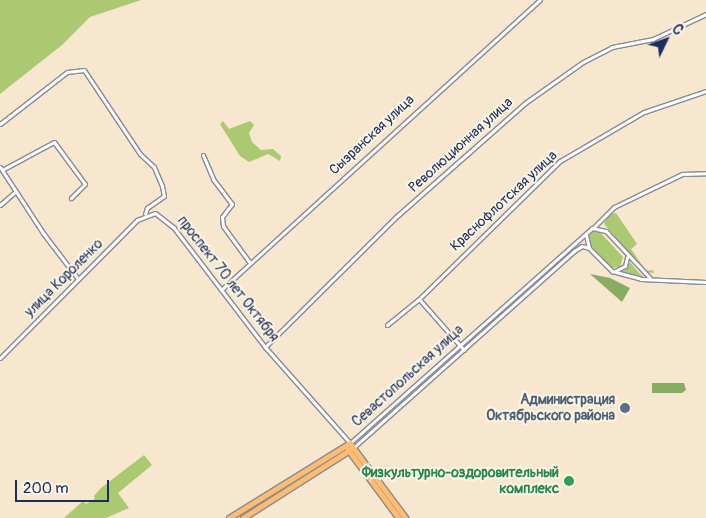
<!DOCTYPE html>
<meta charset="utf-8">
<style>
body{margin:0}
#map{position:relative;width:706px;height:518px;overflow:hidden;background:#f6e7ce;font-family:Pangolin,sans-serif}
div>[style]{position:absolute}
.green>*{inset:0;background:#aac971}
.forest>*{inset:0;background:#87ad63}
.roads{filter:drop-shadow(1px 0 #888b96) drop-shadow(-1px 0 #888b96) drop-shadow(0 1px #888b96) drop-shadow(0 -1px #888b96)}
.minor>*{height:3px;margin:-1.5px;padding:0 1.5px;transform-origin:1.5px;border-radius:1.5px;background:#fff}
.major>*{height:4.5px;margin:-2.25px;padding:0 2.25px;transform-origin:2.25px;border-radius:2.25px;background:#fdbc70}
.dots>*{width:14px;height:14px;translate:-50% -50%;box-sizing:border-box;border:2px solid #fcf5e5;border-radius:50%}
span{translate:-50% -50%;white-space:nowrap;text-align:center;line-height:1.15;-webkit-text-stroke:4px #fcf5e5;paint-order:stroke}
.street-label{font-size:14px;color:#1b2f5e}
.service-label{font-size:14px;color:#4e5e75;font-weight:700}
.right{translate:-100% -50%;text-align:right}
.leisure-label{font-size:14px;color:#27864d;font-weight:700}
.north{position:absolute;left:641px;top:15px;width:50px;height:50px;-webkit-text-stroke:4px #fcf5e5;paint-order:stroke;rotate:48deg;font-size:14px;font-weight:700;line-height:20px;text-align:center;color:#1b2f5e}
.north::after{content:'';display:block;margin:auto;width:18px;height:22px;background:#1b2f5e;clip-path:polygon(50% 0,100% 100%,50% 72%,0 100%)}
.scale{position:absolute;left:15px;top:480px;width:94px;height:22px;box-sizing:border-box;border:2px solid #1b2f5e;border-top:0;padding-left:6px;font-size:15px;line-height:18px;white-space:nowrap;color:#1b2f5e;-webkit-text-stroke:4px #fcf5e5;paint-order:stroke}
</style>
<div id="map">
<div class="green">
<div style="clip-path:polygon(0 0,141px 0,90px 17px,62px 45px,0 94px)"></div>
<div style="clip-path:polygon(223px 121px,229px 129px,250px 121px,254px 125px,249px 133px,252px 142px,261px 150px,273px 149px,281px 156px,280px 161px,268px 154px,249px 162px,240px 156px,220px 124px)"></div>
<div style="clip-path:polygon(616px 213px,637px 244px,631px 249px,646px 271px,653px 270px,654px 273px,646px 272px,604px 224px,609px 214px)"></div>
<div style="clip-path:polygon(598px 230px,623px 257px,620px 267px,611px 268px,589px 244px,588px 234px)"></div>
<div style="clip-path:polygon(630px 262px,639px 273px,644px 277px,623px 272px)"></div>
<div style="clip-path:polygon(144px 455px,152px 465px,118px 493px,129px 508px,106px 518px,64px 518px,83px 501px,86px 504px,95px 499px,94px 496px,101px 488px)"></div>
</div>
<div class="forest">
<div style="clip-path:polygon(590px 274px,610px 278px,630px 288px,622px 302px)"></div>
<div style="clip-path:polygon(652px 383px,684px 383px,686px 390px,682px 393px,652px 393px)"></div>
</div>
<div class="roads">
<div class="minor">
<div style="left:0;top:124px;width:85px;rotate:-37.8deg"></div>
<div style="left:67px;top:72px;width:17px;rotate:-7deg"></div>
<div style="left:84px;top:70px;width:101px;rotate:56.3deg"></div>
<div style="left:140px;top:154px;width:19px;rotate:43deg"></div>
<div style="left:154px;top:167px;width:21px;rotate:67deg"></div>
<div style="left:162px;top:186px;width:10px;rotate:79deg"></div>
<div style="left:164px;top:196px;width:21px;rotate:145deg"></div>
<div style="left:147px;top:208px;width:6px;rotate:108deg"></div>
<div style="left:203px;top:155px;width:26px;rotate:67deg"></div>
<div style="left:213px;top:179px;width:31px;rotate:53deg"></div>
<div style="left:232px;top:204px;width:16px;rotate:128deg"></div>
<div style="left:222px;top:217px;width:9px;rotate:84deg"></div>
<div style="left:223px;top:226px;width:46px;rotate:53.9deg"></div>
<div style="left:0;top:167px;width:79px;rotate:56.9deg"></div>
<div style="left:43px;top:233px;width:58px;rotate:52.7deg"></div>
<div style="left:2px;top:170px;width:59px;rotate:-28.3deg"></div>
<div style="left:54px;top:142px;width:52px;rotate:53.6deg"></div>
<div style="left:85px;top:184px;width:20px;rotate:135deg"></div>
<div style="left:0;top:205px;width:21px;rotate:-41deg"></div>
<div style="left:593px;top:228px;width:30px;rotate:-45deg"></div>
<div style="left:614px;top:207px;width:76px;rotate:-25.9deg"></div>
<div style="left:682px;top:174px;width:24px;rotate:-2deg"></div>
<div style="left:586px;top:235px;width:13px;rotate:77deg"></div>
<div style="left:589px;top:248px;width:33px;rotate:45deg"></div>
<div style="left:612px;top:271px;width:30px;rotate:15deg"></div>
<div style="left:641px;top:279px;width:65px;rotate:2.6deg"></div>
<div style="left:615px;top:271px;width:11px;rotate:-27deg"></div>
<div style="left:625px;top:266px;width:9px;rotate:-77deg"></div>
<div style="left:221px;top:290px;width:431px;rotate:-42.3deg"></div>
<div style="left:419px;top:299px;width:68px;rotate:48.6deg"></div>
<div style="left:387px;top:325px;width:41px;rotate:-39.1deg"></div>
<div style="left:419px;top:299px;width:197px;rotate:-44.4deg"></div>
<div style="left:560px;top:161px;width:97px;rotate:-30.3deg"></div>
<div style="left:644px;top:112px;width:65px;rotate:-18.7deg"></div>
<div style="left:265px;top:347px;width:186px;rotate:-44.8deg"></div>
<div style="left:397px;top:216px;width:171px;rotate:-41.4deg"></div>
<div style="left:525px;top:103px;width:71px;rotate:-35.3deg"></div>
<div style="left:583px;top:62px;width:33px;rotate:-27deg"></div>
<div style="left:612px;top:47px;width:42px;rotate:-11deg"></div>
<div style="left:653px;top:39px;width:59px;rotate:-25.3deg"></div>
<div style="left:0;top:358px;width:194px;rotate:-45.2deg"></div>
<div style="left:137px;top:220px;width:19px;rotate:-21deg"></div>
<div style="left:155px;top:213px;width:24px;rotate:38deg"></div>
<div style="left:174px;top:228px;width:150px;rotate:52.6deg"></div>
<div style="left:265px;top:347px;width:128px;rotate:48.5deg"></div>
<div style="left:350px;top:443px;width:324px;rotate:-41.6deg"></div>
<div style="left:592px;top:228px;width:14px;rotate:12deg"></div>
<div style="left:606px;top:231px;width:64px;rotate:46.9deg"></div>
<div style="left:353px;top:448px;width:296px;rotate:-41.7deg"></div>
<div style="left:574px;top:251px;width:9px;rotate:-32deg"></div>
<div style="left:582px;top:246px;width:7px;rotate:16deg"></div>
</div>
<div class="major">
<div style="left:348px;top:449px;width:86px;rotate:53.5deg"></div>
<div style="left:229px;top:518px;width:142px;rotate:-31.8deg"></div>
<div style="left:350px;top:443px;width:94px;rotate:53.3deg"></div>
<div style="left:243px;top:518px;width:130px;rotate:-32.5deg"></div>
</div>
</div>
<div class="dots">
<div style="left:625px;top:408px;background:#5c6f8a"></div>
<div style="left:569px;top:481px;background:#2e9e5b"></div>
</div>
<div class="street-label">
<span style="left:372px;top:135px;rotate:-43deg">Сызранская улица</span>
<span style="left:461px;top:145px;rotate:-42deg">Революционная улица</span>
<span style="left:504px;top:201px;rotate:-43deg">Краснофлотская улица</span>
<span style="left:64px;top:278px;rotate:-45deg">улица Короленко</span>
<span style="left:228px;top:279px;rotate:52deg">проспект 70 лет Октября</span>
<span style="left:408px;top:376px;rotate:-42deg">Севастопольская улица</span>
</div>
<div class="service-label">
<span class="right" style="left:615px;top:408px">Администрация<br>Октябрьского района</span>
</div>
<div class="leisure-label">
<span class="right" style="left:559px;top:481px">Физкультурно-оздоровительный<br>комплекс</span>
</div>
<div class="north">С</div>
<div class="scale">200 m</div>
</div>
